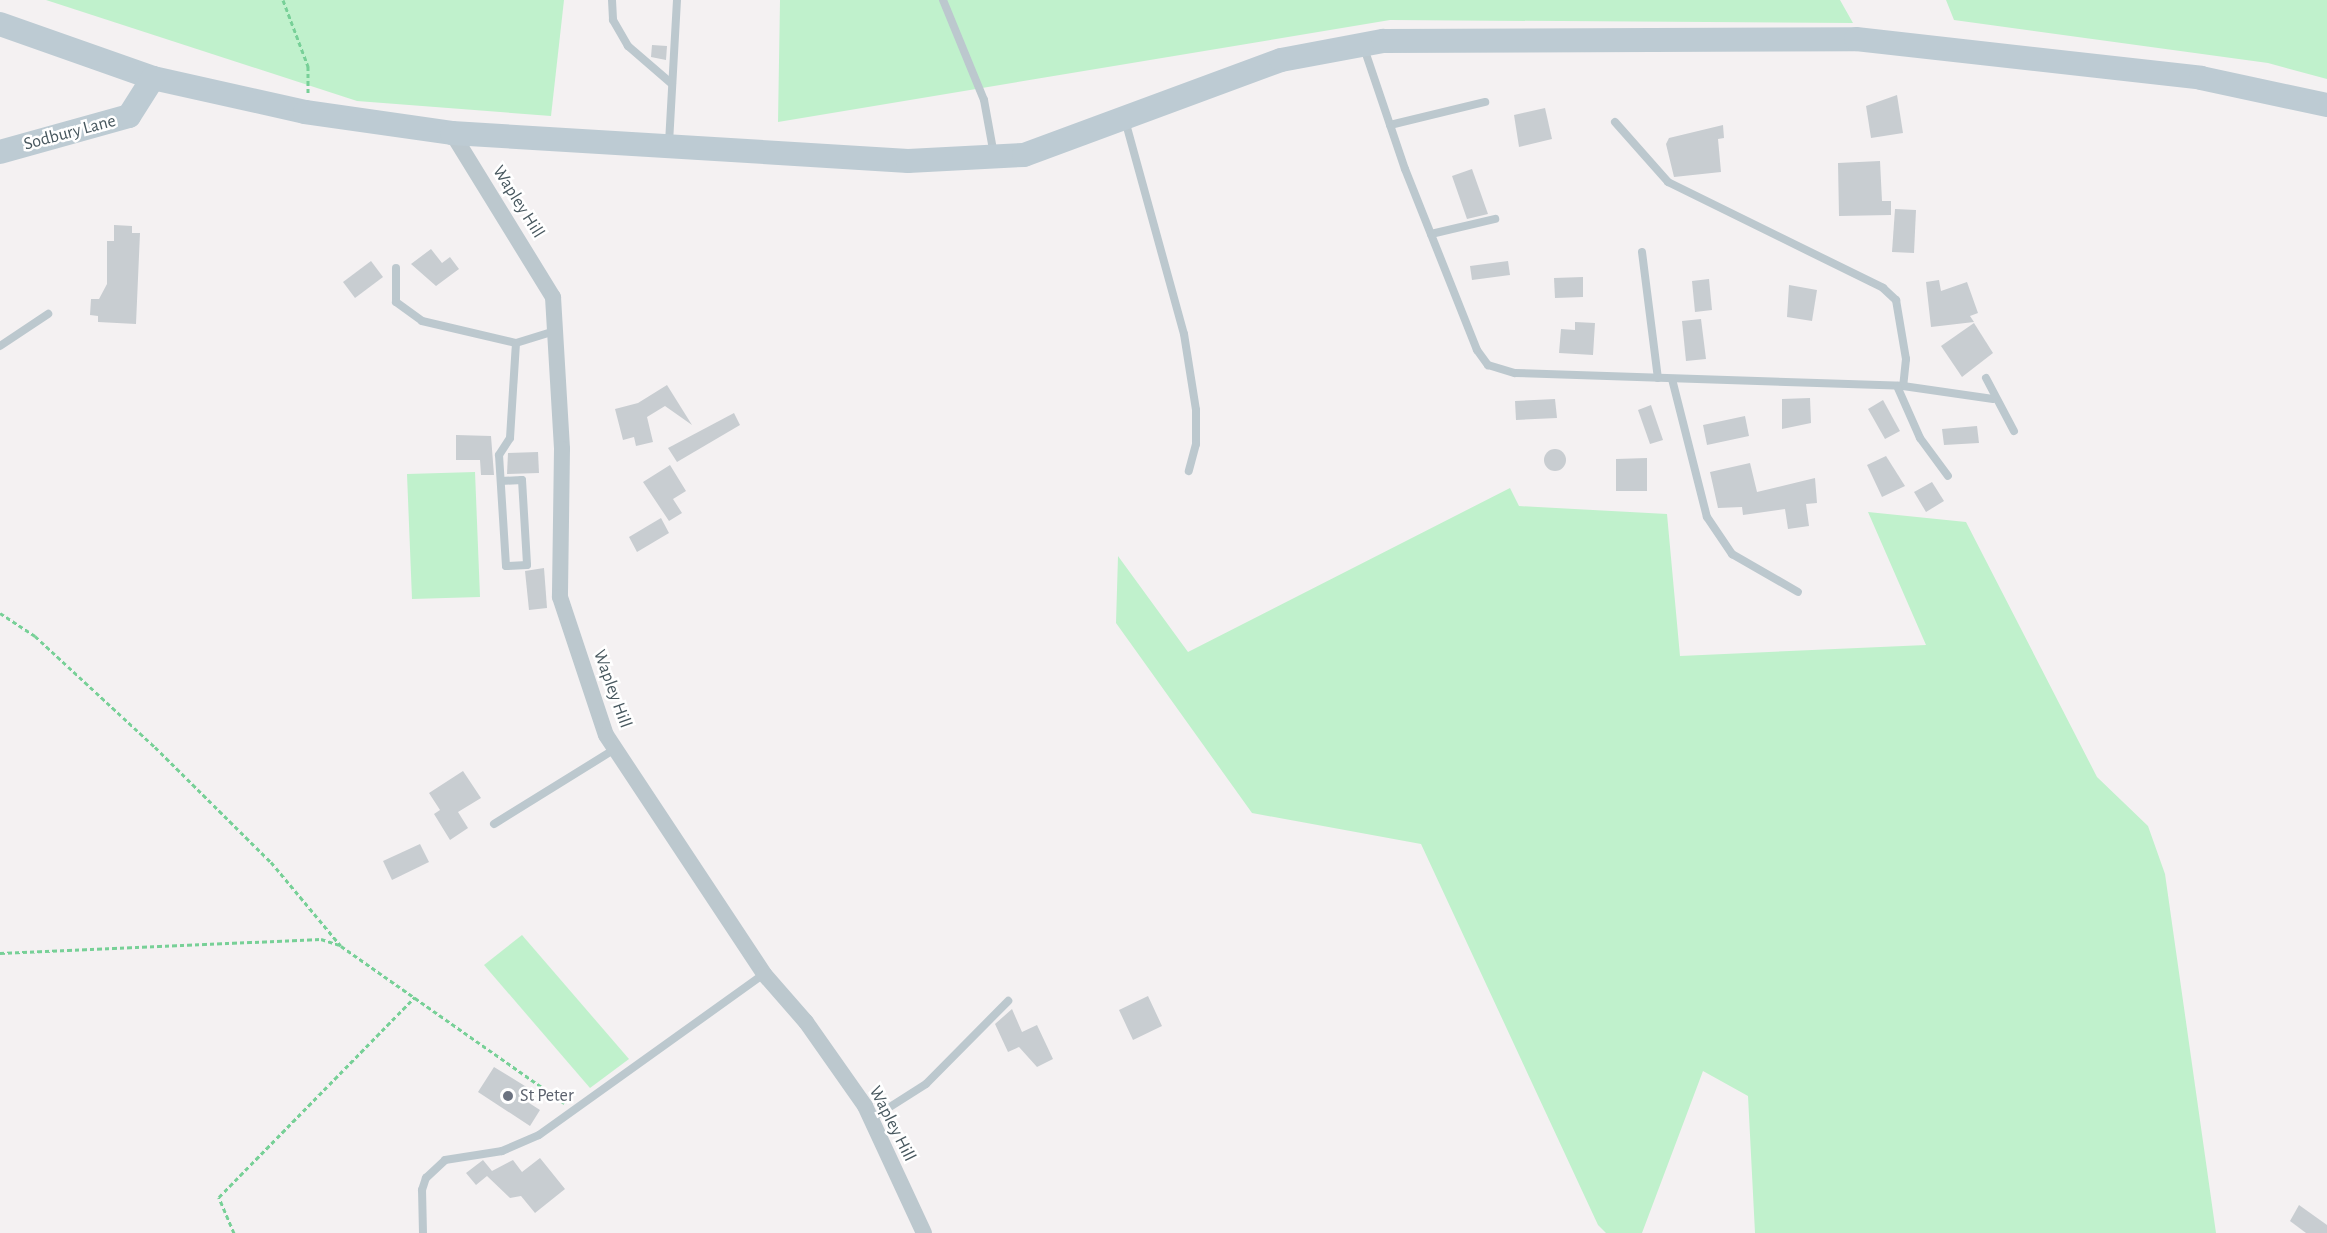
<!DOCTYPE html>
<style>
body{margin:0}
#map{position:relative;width:2327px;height:1233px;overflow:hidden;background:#f4f1f2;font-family:"Alegreya Sans",sans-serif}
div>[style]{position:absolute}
.green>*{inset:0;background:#c0f1cc}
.building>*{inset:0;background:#c8cdd1}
.round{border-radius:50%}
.path>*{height:3px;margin-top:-1.5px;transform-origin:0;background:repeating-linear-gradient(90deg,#77d097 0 4.5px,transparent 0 7.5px)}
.lane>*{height:8px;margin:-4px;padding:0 4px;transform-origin:4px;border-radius:4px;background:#bcc8ce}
.street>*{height:16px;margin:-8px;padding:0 8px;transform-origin:8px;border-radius:8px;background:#bcc8ce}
.secondary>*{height:24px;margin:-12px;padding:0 12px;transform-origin:12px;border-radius:12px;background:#bdcbd3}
.dots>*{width:16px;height:16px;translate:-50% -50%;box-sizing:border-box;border:3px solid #fff;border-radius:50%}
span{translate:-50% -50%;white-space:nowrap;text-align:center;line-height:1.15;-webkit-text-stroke:5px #fff;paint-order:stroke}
.street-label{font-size:18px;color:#48585f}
.worship-label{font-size:18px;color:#5b616d}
.left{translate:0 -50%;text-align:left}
</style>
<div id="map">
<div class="green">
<div style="clip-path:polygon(46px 0,564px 0,551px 116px,357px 101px)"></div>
<div style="clip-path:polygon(780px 0,1840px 0,1853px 23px,1390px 20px,778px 122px)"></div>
<div style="clip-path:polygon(1946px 0,2327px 0,2327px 79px,2268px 63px,1954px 20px)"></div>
<div style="clip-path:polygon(475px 472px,480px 597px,412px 599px,407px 474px)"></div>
<div style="clip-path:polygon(1510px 488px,1519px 506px,1667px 514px,1680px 656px,1926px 645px,1868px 512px,1966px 522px,2097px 777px,2148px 826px,2165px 874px,2216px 1233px,1755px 1233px,1748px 1096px,1703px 1071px,1642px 1233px,1606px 1233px,1598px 1225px,1421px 844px,1252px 813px,1116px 623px,1118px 556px,1188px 652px)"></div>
<div style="clip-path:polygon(522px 935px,629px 1059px,590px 1088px,484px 965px)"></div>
</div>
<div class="building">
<div style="clip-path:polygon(652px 45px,667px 46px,666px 60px,651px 57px)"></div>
<div style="clip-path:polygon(1897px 95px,1903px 133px,1871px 138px,1866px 106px)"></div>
<div style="clip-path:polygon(1545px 108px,1552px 139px,1519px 147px,1514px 115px)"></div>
<div style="clip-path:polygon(1723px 125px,1724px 138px,1718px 139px,1721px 172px,1674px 177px,1666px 144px,1669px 138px)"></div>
<div style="clip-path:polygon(1880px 161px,1882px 201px,1891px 201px,1891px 215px,1839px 216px,1838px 163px)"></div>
<div style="clip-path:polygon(1472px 169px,1488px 214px,1467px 219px,1452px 176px)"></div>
<div style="clip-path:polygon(1895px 209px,1916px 210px,1914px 253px,1892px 252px)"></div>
<div style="clip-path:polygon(114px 225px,132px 226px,132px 233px,140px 233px,136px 324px,98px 322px,98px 316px,90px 315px,91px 299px,99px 299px,107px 284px,107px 241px,114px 241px)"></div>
<div style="clip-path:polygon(431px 249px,442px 263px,450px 257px,459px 269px,436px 286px,411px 264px)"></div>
<div style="clip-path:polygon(371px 261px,383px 277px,355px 298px,343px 282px)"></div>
<div style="clip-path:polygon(1508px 261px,1510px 275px,1472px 280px,1470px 266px)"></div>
<div style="clip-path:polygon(1583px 277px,1583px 297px,1555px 298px,1554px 278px)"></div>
<div style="clip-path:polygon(1709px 279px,1712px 310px,1695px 312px,1692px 281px)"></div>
<div style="clip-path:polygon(1939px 280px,1941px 291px,1967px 282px,1978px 313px,1970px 316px,1974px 322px,1931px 327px,1926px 282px)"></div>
<div style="clip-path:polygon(1789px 285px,1817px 290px,1812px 321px,1787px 317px)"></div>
<div style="clip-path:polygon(1701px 319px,1706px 359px,1686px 361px,1682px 321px)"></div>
<div style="clip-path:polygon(1575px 322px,1595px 323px,1593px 355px,1559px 353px,1561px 329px,1575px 330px)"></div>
<div style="clip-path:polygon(1974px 323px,1993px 353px,1962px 377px,1941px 346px)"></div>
<div style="clip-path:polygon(667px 385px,692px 425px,665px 406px,647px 417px,653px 442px,636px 446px,634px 437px,623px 440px,615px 409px,638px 403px)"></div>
<div style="clip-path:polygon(1810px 398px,1811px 423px,1782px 429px,1782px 399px)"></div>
<div style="clip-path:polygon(1555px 399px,1557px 418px,1516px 420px,1515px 401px)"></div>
<div style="clip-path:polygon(1883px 400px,1900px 431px,1885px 439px,1868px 409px)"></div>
<div style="clip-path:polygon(1651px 405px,1663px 440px,1650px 444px,1638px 410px)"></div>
<div style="clip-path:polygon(734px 413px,740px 425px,677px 462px,668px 448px)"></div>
<div style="clip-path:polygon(1745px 416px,1749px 436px,1707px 445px,1703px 425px)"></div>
<div style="clip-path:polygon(1977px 426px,1979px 443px,1944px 445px,1942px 429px)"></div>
<div style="clip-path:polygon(456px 435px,491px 436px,494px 475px,481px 475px,480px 460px,456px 460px)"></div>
<div class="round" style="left:1544px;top:449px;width:22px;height:22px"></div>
<div style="clip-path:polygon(538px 452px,539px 473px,507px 474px,508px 453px)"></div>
<div style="clip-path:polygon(1886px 456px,1905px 486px,1882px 497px,1867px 465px)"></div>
<div style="clip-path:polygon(1647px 458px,1647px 491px,1616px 491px,1616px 459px)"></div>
<div style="clip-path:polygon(1750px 463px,1757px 492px,1815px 478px,1817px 503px,1806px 504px,1809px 526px,1788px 529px,1785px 509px,1743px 515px,1742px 507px,1718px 508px,1710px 472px)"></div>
<div style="clip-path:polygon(670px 465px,686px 491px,673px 499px,682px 513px,669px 521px,643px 482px)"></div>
<div style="clip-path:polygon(1932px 482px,1944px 501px,1926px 512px,1914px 492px)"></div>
<div style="clip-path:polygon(661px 518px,669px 533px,637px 552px,629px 537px)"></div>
<div style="clip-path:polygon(544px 568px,547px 608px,529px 610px,525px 571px)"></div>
<div style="clip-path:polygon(463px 771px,481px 798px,458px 812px,468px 828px,450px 840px,434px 814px,440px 810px,429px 793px)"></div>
<div style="clip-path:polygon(420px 844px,429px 862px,392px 880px,383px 861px)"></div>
<div style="clip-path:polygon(1148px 996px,1162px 1026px,1133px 1040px,1119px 1010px)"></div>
<div style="clip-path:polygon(1012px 1009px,1022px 1032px,1037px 1025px,1053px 1059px,1037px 1067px,1019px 1047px,1008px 1052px,995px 1024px)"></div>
<div style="clip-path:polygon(494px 1067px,533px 1091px,526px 1101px,540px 1110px,530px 1126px,478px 1092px)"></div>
<div style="clip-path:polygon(540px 1158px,565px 1189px,535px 1213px,521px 1196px,510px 1198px,487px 1176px,476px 1185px,466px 1173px,483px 1160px,492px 1171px,513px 1160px,522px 1172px)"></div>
<div style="clip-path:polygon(2299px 1205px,2327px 1225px,2327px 1233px,2306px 1233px,2290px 1221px)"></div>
</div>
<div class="path">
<div style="left:283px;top:0;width:71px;rotate:69.3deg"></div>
<div style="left:308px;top:66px;width:27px;rotate:90deg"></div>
<div style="left:0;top:613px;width:42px;rotate:33.3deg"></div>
<div style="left:35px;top:636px;width:163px;rotate:42.8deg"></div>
<div style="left:155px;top:747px;width:163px;rotate:44.8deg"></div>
<div style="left:271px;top:862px;width:109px;rotate:50.2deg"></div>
<div style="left:341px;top:946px;width:273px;rotate:35.1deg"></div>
<div style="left:0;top:953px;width:321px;rotate:-2.5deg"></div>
<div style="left:321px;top:939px;width:19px;rotate:18deg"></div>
<div style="left:234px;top:1233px;width:39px;rotate:-113deg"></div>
<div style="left:219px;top:1197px;width:280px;rotate:-45.6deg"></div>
</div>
<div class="lane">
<div style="left:612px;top:0;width:20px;rotate:87deg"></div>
<div style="left:613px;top:20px;width:30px;rotate:60deg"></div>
<div style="left:628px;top:46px;width:58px;rotate:40.8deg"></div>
<div style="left:943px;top:0;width:108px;rotate:67.7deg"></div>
<div style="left:984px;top:100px;width:56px;rotate:79.7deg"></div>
<div style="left:1364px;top:48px;width:128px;rotate:71.3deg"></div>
<div style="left:1405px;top:169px;width:195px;rotate:68.3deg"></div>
<div style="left:1477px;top:350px;width:19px;rotate:54deg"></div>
<div style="left:1488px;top:365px;width:28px;rotate:17deg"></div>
<div style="left:1515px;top:373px;width:388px;rotate:1.9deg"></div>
<div style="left:1903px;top:386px;width:91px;rotate:8.2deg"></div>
<div style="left:1125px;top:120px;width:222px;rotate:74.6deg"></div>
<div style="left:1184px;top:334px;width:77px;rotate:81deg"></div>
<div style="left:1196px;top:410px;width:34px;rotate:90deg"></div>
<div style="left:1196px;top:444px;width:28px;rotate:105deg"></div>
<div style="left:1615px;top:122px;width:80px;rotate:48.5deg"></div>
<div style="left:1668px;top:182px;width:240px;rotate:26.2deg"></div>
<div style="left:1883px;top:288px;width:18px;rotate:43deg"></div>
<div style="left:1896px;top:300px;width:60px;rotate:80.4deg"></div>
<div style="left:1906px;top:359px;width:27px;rotate:96deg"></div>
<div style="left:1390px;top:125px;width:98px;rotate:-13.6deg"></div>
<div style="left:669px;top:143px;width:143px;rotate:-86.8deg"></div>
<div style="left:1431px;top:234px;width:66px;rotate:-13.2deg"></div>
<div style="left:1642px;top:252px;width:127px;rotate:82.8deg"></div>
<div style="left:396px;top:268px;width:34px;rotate:90deg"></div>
<div style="left:396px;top:302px;width:32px;rotate:36deg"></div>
<div style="left:422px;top:321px;width:97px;rotate:13.2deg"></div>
<div style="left:516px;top:343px;width:44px;rotate:-17.2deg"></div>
<div style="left:0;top:346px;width:58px;rotate:-33.7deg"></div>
<div style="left:1986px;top:378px;width:60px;rotate:62.2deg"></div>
<div style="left:1672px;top:379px;width:142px;rotate:75.8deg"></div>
<div style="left:1707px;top:517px;width:45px;rotate:56deg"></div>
<div style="left:1732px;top:554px;width:76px;rotate:29.9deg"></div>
<div style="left:1897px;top:386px;width:57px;rotate:66.1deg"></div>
<div style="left:1920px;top:438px;width:47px;rotate:53.6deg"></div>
<div style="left:501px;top:481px;width:21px;rotate:-3deg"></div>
<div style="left:522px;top:480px;width:85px;rotate:86.6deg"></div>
<div style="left:527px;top:565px;width:21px;rotate:177deg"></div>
<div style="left:506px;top:566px;width:111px;rotate:-93.6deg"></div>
<div style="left:499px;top:455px;width:20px;rotate:-57deg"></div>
<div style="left:510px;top:438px;width:95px;rotate:-86.4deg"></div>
<div style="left:494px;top:824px;width:142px;rotate:-31.8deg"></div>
<div style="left:871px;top:1119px;width:65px;rotate:-32.5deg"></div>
<div style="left:926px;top:1084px;width:117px;rotate:-45.3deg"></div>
<div style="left:423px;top:1233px;width:43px;rotate:-91.3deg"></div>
<div style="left:422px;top:1190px;width:13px;rotate:-72deg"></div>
<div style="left:426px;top:1178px;width:26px;rotate:-43deg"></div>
<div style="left:445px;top:1160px;width:58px;rotate:-9deg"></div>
<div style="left:502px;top:1151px;width:40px;rotate:-23.4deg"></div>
<div style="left:539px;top:1135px;width:277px;rotate:-35.6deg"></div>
</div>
<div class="street">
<div style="left:452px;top:133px;width:193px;rotate:58.4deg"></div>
<div style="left:553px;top:297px;width:152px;rotate:86.6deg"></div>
<div style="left:562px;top:449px;width:148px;rotate:90.8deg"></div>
<div style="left:560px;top:597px;width:145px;rotate:71.6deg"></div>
<div style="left:606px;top:735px;width:287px;rotate:56.5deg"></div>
<div style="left:764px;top:974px;width:64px;rotate:48.8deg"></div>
<div style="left:806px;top:1022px;width:103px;rotate:54.9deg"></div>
<div style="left:865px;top:1106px;width:140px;rotate:65.1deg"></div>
</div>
<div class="secondary">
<div style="left:0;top:24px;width:162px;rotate:19.4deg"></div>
<div style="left:153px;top:78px;width:156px;rotate:12.6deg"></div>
<div style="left:305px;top:112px;width:148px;rotate:8.1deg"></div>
<div style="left:452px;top:133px;width:457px;rotate:3.5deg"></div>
<div style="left:908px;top:161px;width:116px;rotate:-3deg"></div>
<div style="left:1024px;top:155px;width:274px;rotate:-20.3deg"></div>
<div style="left:1281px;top:60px;width:104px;rotate:-10.6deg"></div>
<div style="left:1383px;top:41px;width:473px;rotate:-0.2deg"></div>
<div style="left:1856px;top:39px;width:347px;rotate:6.4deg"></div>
<div style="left:2201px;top:78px;width:129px;rotate:12.1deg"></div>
<div style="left:0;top:152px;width:134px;rotate:-15.6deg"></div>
<div style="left:129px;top:116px;width:45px;rotate:-57.7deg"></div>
</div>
<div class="dots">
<div style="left:508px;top:1096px;background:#6b7280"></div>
</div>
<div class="street-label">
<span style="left:70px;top:133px;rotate:-15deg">Sodbury Lane</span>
<span style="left:518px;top:202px;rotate:58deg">Wapley Hill</span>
<span style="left:612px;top:689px;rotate:70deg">Wapley Hill</span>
<span style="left:892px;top:1124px;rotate:63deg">Wapley Hill</span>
</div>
<div class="worship-label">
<span class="left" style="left:520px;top:1096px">St Peter</span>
</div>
</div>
